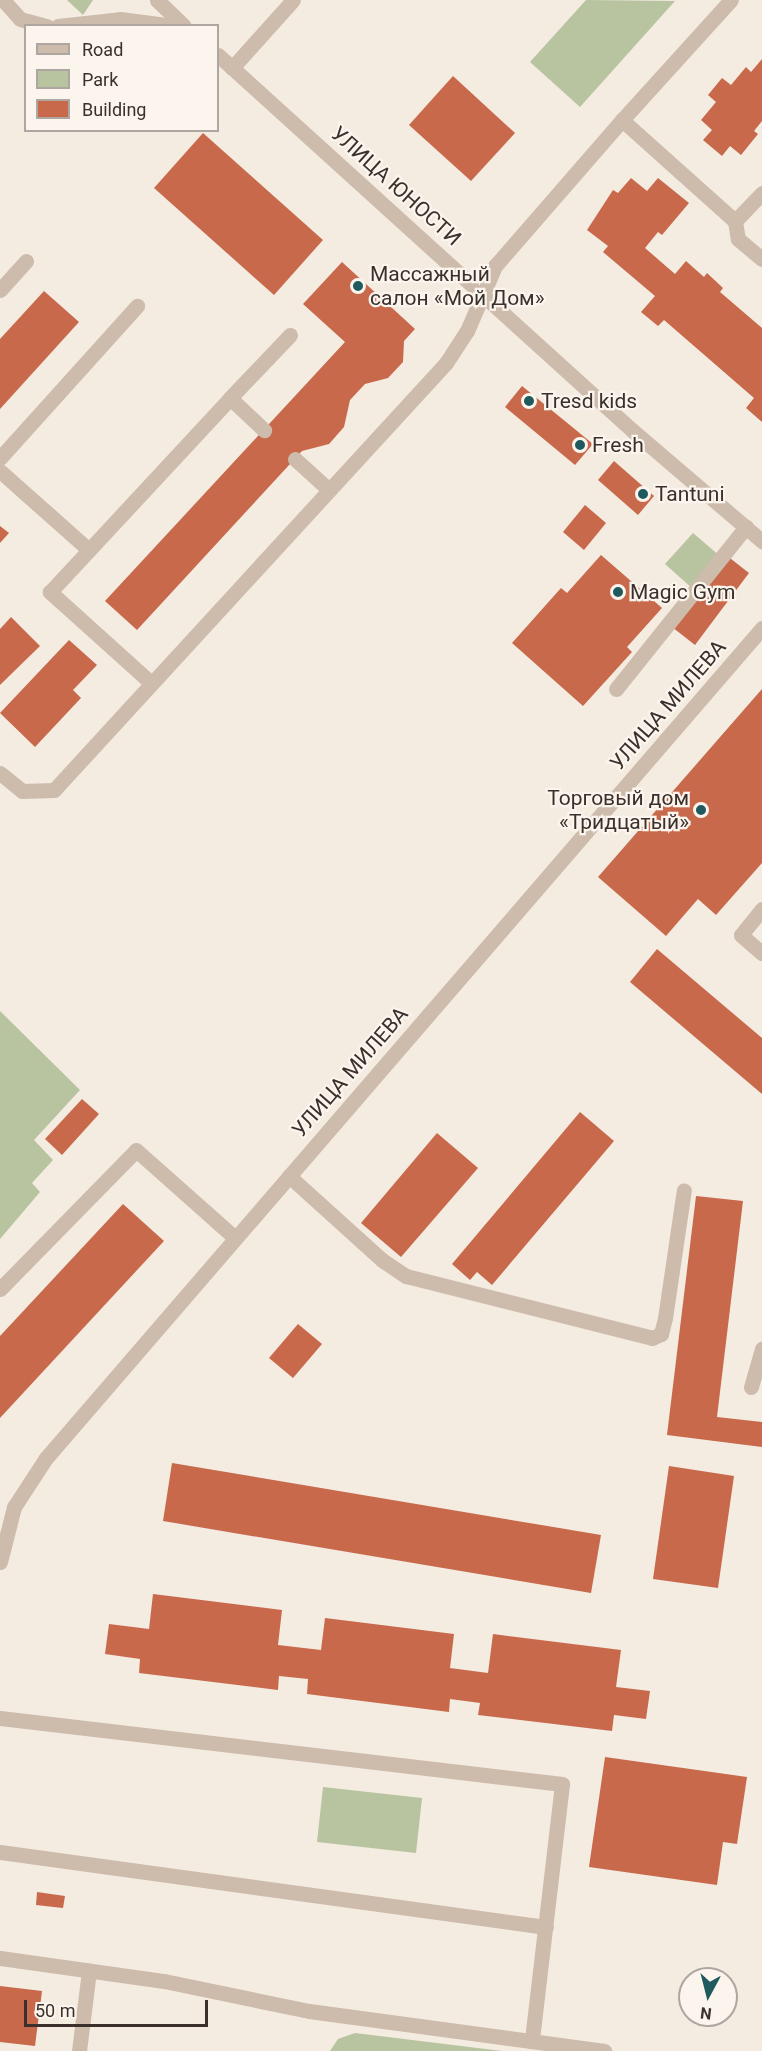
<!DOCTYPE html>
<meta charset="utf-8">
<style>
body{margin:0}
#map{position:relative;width:762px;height:2051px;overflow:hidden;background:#f4ebe1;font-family:Roboto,sans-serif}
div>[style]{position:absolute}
.green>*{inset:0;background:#b8c4a0}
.building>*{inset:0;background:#c8694b}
.lane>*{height:15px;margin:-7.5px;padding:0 7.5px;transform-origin:7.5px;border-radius:7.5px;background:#cdbbac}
.street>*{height:15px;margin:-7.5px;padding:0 7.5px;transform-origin:7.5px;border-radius:7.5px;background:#cdbbac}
.dots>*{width:16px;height:16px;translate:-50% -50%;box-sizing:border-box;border:3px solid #fbf5ee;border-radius:50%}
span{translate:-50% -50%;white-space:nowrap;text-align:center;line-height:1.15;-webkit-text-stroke:4.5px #fbf5ee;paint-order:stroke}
.street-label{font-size:21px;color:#3b302b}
.poi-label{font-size:21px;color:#3b302b}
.left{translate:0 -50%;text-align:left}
.right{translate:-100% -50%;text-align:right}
.legend{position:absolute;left:24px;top:24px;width:195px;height:108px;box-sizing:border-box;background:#fbf5ee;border:2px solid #aea6a0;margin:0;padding:8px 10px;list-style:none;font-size:18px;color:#3b302b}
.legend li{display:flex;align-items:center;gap:12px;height:30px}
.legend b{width:30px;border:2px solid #aea6a0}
.north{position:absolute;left:678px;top:1967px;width:60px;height:60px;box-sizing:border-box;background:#fbf5ee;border:2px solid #aea6a0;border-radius:50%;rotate:187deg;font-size:16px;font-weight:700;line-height:24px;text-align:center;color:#3b302b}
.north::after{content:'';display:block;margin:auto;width:21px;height:27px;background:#1f5a5e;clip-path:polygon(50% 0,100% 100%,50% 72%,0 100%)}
.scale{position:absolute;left:24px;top:2000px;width:184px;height:27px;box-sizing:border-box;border:3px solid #3b302b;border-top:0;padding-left:8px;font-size:18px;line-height:21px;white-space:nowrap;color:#3b302b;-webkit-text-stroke:4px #fbf5ee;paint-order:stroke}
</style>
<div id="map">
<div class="green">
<div style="clip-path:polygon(67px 0,93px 0,83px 15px)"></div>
<div style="clip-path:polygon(586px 0,675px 1px,580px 107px,530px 62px)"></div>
<div style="clip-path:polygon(693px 533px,721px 557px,693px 589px,665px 564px)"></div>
<div style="clip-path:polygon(0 1011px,80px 1090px,34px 1140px,53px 1160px,32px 1183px,40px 1192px,0 1239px)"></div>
<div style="clip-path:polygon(323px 1787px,422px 1798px,416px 1853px,317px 1842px)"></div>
<div style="clip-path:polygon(355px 2033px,502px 2051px,330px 2051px,338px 2039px)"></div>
</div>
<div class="building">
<div style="clip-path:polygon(762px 59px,762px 121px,754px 131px,758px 134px,741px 155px,730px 146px,722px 156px,703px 140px,712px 130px,701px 120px,716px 102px,708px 95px,722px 78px,731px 85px,746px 67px,751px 72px)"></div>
<div style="clip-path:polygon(453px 76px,515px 133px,471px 181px,409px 125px)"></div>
<div style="clip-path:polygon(203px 133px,323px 240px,274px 295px,154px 188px)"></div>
<div style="clip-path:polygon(631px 178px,647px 191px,658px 178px,689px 203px,662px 235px,658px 232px,645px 248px,675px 274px,686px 261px,704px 277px,707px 273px,723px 288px,720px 292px,762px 328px,762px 422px,746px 408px,754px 398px,664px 320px,658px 326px,641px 312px,655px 296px,603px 252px,608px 246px,587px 230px,613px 190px,618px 193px)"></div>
<div style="clip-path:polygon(342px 262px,415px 329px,404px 341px,403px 362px,388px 378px,365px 384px,350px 400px,344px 427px,329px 444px,302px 451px,137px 630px,105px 601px,345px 342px,303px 304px)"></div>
<div style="clip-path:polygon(44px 291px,79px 322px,0 409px,0 339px)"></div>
<div style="clip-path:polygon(522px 386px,593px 444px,575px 465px,505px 407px)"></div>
<div style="clip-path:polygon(614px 461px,654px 496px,638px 515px,598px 480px)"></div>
<div style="clip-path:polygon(585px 505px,606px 523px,584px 550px,563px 532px)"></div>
<div style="clip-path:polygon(0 526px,9px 533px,0 543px)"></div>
<div style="clip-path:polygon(601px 555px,662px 608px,627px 647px,632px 652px,583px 706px,512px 643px,561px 588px,567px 593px)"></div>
<div style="clip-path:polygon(726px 555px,749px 573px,695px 645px,672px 627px)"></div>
<div style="clip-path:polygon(11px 617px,40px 646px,0 685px,0 629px)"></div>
<div style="clip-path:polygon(69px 640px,97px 665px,73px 690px,81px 698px,35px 747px,0 713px)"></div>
<div style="clip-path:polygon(762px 689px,762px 863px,716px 915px,698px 899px,666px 936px,598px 877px)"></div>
<div style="clip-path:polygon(657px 949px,762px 1038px,762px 1094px,630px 982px)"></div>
<div style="clip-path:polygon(82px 1099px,99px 1114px,62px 1155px,45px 1139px)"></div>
<div style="clip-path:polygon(580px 1112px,614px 1141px,492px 1285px,477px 1272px,470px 1280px,452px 1264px)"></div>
<div style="clip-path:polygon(437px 1133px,478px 1168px,401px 1257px,361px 1223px)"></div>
<div style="clip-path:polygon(696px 1196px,743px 1201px,717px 1417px,762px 1422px,762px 1447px,667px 1435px)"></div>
<div style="clip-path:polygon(123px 1204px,164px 1241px,0 1418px,0 1336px)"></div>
<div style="clip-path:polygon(298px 1324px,322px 1344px,293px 1378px,269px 1358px)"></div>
<div style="clip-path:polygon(172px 1463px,601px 1535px,591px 1593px,163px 1521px)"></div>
<div style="clip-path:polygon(669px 1466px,734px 1476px,718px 1588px,653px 1579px)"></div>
<div style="clip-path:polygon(153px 1594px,282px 1610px,278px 1645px,321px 1650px,325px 1618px,454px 1634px,450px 1668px,488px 1673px,493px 1634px,621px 1650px,616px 1687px,650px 1691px,646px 1719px,614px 1715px,612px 1731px,478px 1715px,480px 1703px,450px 1699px,449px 1712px,307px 1694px,308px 1679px,279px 1676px,278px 1690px,139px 1673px,140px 1659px,105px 1654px,109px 1624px,149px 1629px)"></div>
<div style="clip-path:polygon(605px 1757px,747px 1777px,737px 1844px,723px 1842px,717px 1885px,589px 1867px)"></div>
<div style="clip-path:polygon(37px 1892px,65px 1896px,63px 1908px,36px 1905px)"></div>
<div style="clip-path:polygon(0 1986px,42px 1991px,35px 2046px,0 2042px)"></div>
</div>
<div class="lane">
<div style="left:232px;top:68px;width:91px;rotate:-48.1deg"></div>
<div style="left:622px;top:120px;width:162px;rotate:-47.8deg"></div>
<div style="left:735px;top:221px;width:18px;rotate:81deg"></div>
<div style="left:738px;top:239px;width:31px;rotate:40deg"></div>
<div style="left:0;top:290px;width:39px;rotate:-48deg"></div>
<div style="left:230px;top:398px;width:87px;rotate:-46.4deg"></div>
<div style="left:0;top:458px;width:205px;rotate:-48deg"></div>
<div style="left:295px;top:459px;width:45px;rotate:42.3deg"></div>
<div style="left:0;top:471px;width:119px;rotate:41.6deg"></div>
<div style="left:150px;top:682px;width:135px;rotate:-138deg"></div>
<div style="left:50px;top:592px;width:265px;rotate:-47.1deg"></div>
<div style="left:230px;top:398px;width:47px;rotate:43.3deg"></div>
<div style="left:616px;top:689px;width:208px;rotate:-51.3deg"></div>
<div style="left:0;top:773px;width:28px;rotate:39deg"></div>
<div style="left:22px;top:791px;width:32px;rotate:-2deg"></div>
<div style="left:54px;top:790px;width:580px;rotate:-47.45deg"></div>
<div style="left:446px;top:363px;width:38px;rotate:-57deg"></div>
<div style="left:467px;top:331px;width:71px;rotate:-66.7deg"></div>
<div style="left:495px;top:266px;width:194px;rotate:-49deg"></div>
<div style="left:622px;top:120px;width:152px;rotate:41.8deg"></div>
<div style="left:735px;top:221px;width:39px;rotate:-46deg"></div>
<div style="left:762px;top:909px;width:33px;rotate:129deg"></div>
<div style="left:741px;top:935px;width:28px;rotate:41deg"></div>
<div style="left:289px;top:1176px;width:125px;rotate:42.1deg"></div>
<div style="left:382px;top:1260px;width:29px;rotate:34deg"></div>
<div style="left:406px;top:1276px;width:254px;rotate:14.1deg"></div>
<div style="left:652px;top:1338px;width:10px;rotate:-24deg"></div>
<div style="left:661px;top:1334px;width:16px;rotate:-76deg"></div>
<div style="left:665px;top:1318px;width:129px;rotate:-81.6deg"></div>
<div style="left:0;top:1289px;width:194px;rotate:-45.6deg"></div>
<div style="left:136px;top:1150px;width:132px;rotate:41.6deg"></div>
<div style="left:751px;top:1387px;width:40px;rotate:-74deg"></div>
<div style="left:0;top:1718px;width:566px;rotate:6.7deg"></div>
<div style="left:562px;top:1784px;width:259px;rotate:96.7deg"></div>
<div style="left:0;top:1852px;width:551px;rotate:7.82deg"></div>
<div style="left:79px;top:2051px;width:81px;rotate:-82.9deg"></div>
</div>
<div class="street">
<div style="left:3px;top:0;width:25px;rotate:48deg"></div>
<div style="left:20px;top:19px;width:28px;rotate:15deg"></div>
<div style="left:157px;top:0;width:37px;rotate:44deg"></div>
<div style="left:58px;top:26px;width:62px;rotate:-6.4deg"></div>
<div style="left:120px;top:19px;width:54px;rotate:7.4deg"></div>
<div style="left:218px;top:55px;width:560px;rotate:42.18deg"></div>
<div style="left:633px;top:431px;width:170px;rotate:40.5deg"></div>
<div style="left:0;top:1562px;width:57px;rotate:-75.7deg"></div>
<div style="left:14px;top:1507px;width:59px;rotate:-56.9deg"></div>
<div style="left:46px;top:1458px;width:1096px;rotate:-49.22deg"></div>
<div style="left:0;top:1958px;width:166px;rotate:8deg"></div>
<div style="left:164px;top:1981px;width:148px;rotate:11.7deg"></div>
<div style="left:309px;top:2011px;width:298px;rotate:7.7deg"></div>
</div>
<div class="dots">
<div style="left:358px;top:286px;background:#1f5a5e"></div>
<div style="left:529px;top:401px;background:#1f5a5e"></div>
<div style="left:580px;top:445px;background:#1f5a5e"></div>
<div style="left:643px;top:494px;background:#1f5a5e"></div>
<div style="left:618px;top:592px;background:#1f5a5e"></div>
<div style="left:701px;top:810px;background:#1f5a5e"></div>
</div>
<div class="street-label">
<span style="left:396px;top:186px;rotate:42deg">УЛИЦА ЮНОСТИ</span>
<span style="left:668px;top:705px;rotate:-49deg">УЛИЦА МИЛЕВА</span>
<span style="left:350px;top:1072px;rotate:-49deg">УЛИЦА МИЛЕВА</span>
</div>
<div class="poi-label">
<span class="left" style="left:370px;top:286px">Массажный<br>салон «Мой Дом»</span>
<span class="left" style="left:541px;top:401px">Tresd kids</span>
<span class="left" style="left:592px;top:445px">Fresh</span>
<span class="left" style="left:655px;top:494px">Tantuni</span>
<span class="left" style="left:630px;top:592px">Magic Gym</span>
<span class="right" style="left:689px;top:810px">Торговый дом<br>«Тридцатый»</span>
</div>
<ul class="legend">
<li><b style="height:8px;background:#cdbbac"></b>Road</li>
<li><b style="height:16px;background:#b8c4a0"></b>Park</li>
<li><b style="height:16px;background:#c8694b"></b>Building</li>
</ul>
<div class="north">N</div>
<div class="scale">50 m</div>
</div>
